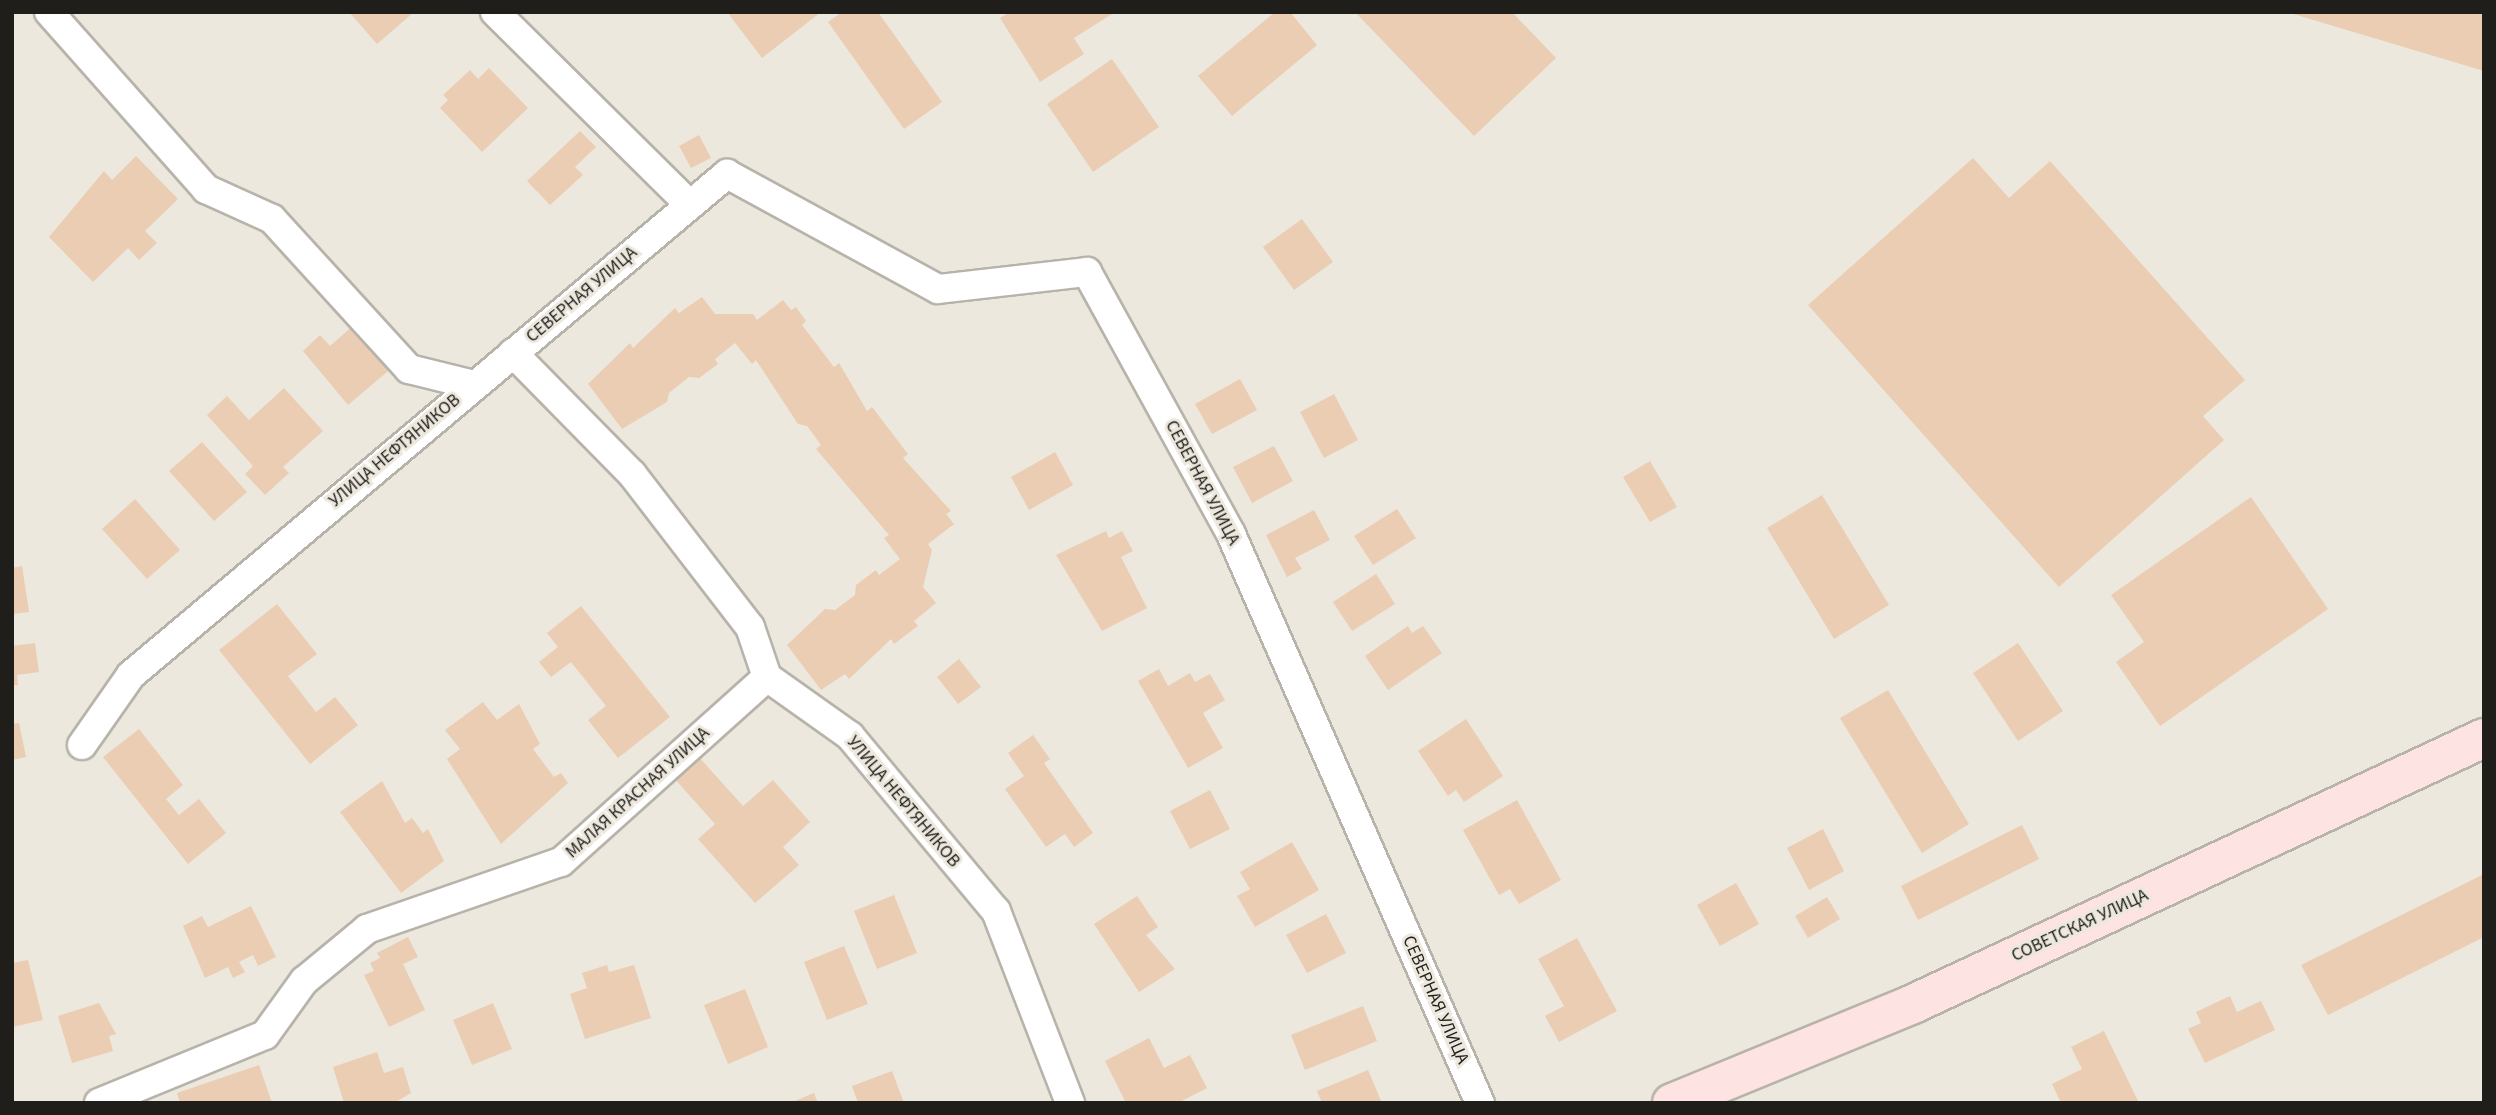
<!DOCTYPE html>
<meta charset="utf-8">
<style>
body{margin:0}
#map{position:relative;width:2496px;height:1115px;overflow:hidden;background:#ede8de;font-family:"Source Sans 3",sans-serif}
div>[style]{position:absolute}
.building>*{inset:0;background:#eacdb2}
.roads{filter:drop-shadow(2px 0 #b8b3aa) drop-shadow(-2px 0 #b8b3aa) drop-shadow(0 2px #b8b3aa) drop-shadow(0 -2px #b8b3aa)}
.street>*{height:28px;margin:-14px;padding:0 14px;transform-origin:14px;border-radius:14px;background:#fff}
.secondary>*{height:38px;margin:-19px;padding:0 19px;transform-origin:19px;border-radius:19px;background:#fde3e2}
span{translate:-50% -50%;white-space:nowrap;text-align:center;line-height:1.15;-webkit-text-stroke:6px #ede8de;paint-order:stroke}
.street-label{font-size:18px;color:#201e1b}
.frame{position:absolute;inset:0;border:14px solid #201e1b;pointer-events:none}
</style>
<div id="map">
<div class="building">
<div style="clip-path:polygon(349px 12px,414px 12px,377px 44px)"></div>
<div style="clip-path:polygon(727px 12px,821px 12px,762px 58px)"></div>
<div style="clip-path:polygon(842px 12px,878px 12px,942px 102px,904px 129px,828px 22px)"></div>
<div style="clip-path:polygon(1010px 12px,1111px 12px,1112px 14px,1074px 38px,1084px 54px,1040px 82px,1000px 18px)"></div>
<div style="clip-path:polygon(1275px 12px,1290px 12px,1317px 45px,1232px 116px,1198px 76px)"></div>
<div style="clip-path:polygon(1355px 12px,1512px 12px,1556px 58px,1474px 136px)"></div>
<div style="clip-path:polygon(2290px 12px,2484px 12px,2484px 71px,2290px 13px)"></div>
<div style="clip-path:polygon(1112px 59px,1159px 127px,1093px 172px,1047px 104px)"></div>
<div style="clip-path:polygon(489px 68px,528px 108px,482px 152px,440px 108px,448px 100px,443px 95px,470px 70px,478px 79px)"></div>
<div style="clip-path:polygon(580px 131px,596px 147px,575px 167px,583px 175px,550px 205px,527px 181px)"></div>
<div style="clip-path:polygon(699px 135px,711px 158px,691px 168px,679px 146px)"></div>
<div style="clip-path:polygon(136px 156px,178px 199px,145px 231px,157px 243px,139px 260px,128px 248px,93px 282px,49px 237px,104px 171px,112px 180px)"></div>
<div style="clip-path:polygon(1973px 158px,2009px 198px,2050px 161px,2245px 380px,2203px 416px,2224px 440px,2059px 587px,1808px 305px)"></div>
<div style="clip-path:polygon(1302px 219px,1333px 262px,1294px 290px,1263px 247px)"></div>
<div style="clip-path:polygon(702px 297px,715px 314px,753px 314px,757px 320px,783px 300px,791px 310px,796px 307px,806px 321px,802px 325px,834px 367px,839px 363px,867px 411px,872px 407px,908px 454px,903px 458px,951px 511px,946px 514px,954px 524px,928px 544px,932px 550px,923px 587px,936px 603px,914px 621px,918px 626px,894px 644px,891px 639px,849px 679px,845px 674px,821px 690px,787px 645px,825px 609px,835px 610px,855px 595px,856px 585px,876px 570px,879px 575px,900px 559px,884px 538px,889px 535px,816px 449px,821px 445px,807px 426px,798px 424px,756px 360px,752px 364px,735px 343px,715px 359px,718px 364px,699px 378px,689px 377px,669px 393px,667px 402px,622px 429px,588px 384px,630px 343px,633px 348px,675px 308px,679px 313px)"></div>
<div style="clip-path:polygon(356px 323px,394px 366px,348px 405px,303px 351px,320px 335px,330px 346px)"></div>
<div style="clip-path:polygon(1240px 379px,1257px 410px,1212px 434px,1195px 404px)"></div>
<div style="clip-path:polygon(284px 388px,323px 431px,283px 467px,289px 473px,265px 495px,245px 474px,253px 466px,207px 415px,227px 396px,249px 420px)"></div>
<div style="clip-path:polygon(1334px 394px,1358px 440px,1324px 458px,1300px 412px)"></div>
<div style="clip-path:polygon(202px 442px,247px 492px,214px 521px,169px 471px)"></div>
<div style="clip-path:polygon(1274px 446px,1293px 481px,1252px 503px,1233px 467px)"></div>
<div style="clip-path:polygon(1055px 452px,1073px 485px,1029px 510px,1011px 477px)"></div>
<div style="clip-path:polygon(1650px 461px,1677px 507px,1650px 522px,1623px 477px)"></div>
<div style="clip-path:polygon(1822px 495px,1889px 605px,1834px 639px,1767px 528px)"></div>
<div style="clip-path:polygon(2251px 497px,2328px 609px,2160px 726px,2116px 662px,2144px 642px,2111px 595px)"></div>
<div style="clip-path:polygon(135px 499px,180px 550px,147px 579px,102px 529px)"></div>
<div style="clip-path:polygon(1397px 509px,1416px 538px,1373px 565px,1354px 536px)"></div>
<div style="clip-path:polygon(1314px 510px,1330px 540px,1295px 558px,1302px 569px,1287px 577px,1266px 535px)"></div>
<div style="clip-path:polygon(1106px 531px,1109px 538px,1122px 531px,1133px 551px,1121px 557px,1147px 608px,1102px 631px,1056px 555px)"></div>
<div style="clip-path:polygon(22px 566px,29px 612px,12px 614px,12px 568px)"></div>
<div style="clip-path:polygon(1376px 574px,1395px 604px,1352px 631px,1333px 602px)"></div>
<div style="clip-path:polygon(277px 604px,317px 654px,288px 676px,316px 712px,335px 697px,358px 725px,310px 764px,219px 650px)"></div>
<div style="clip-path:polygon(581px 606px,670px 717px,618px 758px,588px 720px,606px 706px,571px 662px,551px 677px,539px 662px,558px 647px,547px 633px)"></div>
<div style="clip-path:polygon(1408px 626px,1412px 633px,1423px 626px,1442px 653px,1388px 690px,1365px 656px)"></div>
<div style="clip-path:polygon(35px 643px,39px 672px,17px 675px,18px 685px,12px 685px,12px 646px)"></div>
<div style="clip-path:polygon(2018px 643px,2063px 711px,2018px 741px,1973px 673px)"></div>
<div style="clip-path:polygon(959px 659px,981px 687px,958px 704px,937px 677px)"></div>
<div style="clip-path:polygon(1159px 669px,1168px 686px,1190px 673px,1195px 682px,1210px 674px,1225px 700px,1203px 713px,1223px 748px,1188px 768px,1138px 681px)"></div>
<div style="clip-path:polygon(1888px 690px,1969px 824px,1922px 853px,1840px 718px)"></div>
<div style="clip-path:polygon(483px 702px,497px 720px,519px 704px,540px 744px,533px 749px,554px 777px,561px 773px,568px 783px,501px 844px,447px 759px,460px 749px,445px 730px)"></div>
<div style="clip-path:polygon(1466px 719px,1503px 776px,1464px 802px,1456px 790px,1448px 796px,1418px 751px)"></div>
<div style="clip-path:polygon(19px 723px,26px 757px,12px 760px,12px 724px)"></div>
<div style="clip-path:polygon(139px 729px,183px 785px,166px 799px,179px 815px,199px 799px,226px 833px,188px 864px,103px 757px)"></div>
<div style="clip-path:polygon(1033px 735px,1050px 759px,1044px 763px,1093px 833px,1074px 847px,1065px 834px,1046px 847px,1005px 789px,1024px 776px,1008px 753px)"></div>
<div style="clip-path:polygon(697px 755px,743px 806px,773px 780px,810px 822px,783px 847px,799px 865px,755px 903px,698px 839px,715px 824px,673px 777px)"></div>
<div style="clip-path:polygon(382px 781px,405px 823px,412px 818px,423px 833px,428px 829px,444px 861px,401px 893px,340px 812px)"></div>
<div style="clip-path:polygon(1210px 790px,1230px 829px,1190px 849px,1170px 811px)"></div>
<div style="clip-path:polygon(1517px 800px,1561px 880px,1519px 904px,1510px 889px,1499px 895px,1463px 830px)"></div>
<div style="clip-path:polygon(2022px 825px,2039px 859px,1918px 920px,1901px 886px)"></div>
<div style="clip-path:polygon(1823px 829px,1844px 871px,1809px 890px,1787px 848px)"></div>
<div style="clip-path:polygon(1292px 842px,1319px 890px,1255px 927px,1237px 896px,1250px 889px,1240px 872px)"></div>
<div style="clip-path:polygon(2484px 874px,2484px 937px,2328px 1015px,2301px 965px)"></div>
<div style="clip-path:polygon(1736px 883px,1759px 924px,1720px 946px,1697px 905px)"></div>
<div style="clip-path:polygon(894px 895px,917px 953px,877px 969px,854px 911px)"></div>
<div style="clip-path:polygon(1137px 896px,1158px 927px,1146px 935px,1175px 969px,1139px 992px,1094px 924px)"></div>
<div style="clip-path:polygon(1827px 897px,1840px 919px,1808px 938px,1795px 916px)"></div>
<div style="clip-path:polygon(251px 906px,276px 957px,258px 966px,253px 955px,239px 962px,245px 972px,233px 978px,228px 967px,205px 978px,183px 926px,202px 916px,208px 927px)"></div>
<div style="clip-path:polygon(1326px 914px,1346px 953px,1307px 973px,1286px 935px)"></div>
<div style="clip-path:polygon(408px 937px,418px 957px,403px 964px,425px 1010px,389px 1027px,364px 975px,374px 971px,370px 963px,380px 958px,377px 953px)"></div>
<div style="clip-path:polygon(1577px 938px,1617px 1011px,1559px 1042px,1545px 1016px,1564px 1006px,1538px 959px)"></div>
<div style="clip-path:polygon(844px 946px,868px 1004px,827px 1020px,804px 962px)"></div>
<div style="clip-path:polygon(28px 960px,43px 1020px,12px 1027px,12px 963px)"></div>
<div style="clip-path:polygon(607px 965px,609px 972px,634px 965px,651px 1018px,585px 1039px,570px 994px,587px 988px,582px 973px)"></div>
<div style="clip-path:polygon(745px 989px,768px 1047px,728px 1064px,704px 1005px)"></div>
<div style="clip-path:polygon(2230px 996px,2237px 1012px,2261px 1001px,2275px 1030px,2205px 1063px,2188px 1029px,2201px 1023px,2196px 1012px)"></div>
<div style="clip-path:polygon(99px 1003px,116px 1034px,109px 1036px,113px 1051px,72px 1063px,58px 1016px)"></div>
<div style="clip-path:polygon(493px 1003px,512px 1049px,472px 1065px,453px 1020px)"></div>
<div style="clip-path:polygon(1363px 1006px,1377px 1041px,1305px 1070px,1291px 1035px)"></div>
<div style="clip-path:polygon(2104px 1031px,2139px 1103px,2061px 1103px,2052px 1084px,2082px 1069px,2071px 1047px)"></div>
<div style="clip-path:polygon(1149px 1038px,1164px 1068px,1190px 1055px,1207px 1088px,1178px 1103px,1126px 1103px,1105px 1061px)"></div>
<div style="clip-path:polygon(377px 1052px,384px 1073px,403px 1067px,411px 1093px,394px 1103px,344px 1103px,333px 1067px)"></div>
<div style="clip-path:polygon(259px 1065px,272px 1103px,180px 1103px,177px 1093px)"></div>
<div style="clip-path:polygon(1368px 1070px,1382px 1103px,1322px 1103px,1317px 1091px)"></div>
<div style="clip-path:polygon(892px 1071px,904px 1103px,858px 1103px,852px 1086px)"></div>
<div style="clip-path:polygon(814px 1093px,818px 1103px,790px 1103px)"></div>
</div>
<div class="roads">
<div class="street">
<div style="left:49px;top:12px;width:237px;rotate:48.4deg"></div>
<div style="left:206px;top:189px;width:72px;rotate:24.4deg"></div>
<div style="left:272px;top:219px;width:203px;rotate:47.6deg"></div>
<div style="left:409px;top:369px;width:67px;rotate:13.8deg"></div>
<div style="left:495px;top:12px;width:274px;rotate:44.7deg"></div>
<div style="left:513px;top:353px;width:170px;rotate:45.5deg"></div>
<div style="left:632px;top:474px;width:193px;rotate:52.4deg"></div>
<div style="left:750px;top:627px;width:53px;rotate:71.2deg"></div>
<div style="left:767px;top:677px;width:102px;rotate:35.4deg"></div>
<div style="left:850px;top:736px;width:228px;rotate:50.2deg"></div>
<div style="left:996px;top:911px;width:206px;rotate:68.9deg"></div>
<div style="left:82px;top:745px;width:85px;rotate:-55deg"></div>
<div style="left:131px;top:675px;width:779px;rotate:-40.05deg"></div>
<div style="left:727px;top:174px;width:240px;rotate:28.6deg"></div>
<div style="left:938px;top:289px;width:150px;rotate:-6.5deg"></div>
<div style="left:1087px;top:272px;width:299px;rotate:61.2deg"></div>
<div style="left:1231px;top:534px;width:621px;rotate:66.37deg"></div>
<div style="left:99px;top:1103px;width:179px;rotate:-22.3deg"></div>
<div style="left:265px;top:1035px;width:67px;rotate:-54.2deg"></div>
<div style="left:304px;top:981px;width:82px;rotate:-39.5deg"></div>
<div style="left:367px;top:929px;width:205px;rotate:-19.1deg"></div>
<div style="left:561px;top:862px;width:277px;rotate:-41.9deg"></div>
</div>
<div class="secondary">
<div style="left:1672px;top:1103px;width:261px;rotate:-22.3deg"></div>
<div style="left:1913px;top:1004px;width:630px;rotate:-24.98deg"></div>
</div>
</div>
<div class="street-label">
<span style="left:582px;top:295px;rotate:-40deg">СЕВЕРНАЯ УЛИЦА</span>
<span style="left:395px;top:451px;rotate:-40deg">УЛИЦА НЕФТЯНИКОВ</span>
<span style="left:1202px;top:483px;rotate:62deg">СЕВЕРНАЯ УЛИЦА</span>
<span style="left:638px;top:793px;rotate:-42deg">МАЛАЯ КРАСНАЯ УЛИЦА</span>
<span style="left:903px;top:802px;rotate:50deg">УЛИЦА НЕФТЯНИКОВ</span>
<span style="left:2080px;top:926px;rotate:-25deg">СОВЕТСКАЯ УЛИЦА</span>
<span style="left:1435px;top:1000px;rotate:66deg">СЕВЕРНАЯ УЛИЦА</span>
</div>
<div class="frame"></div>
</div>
